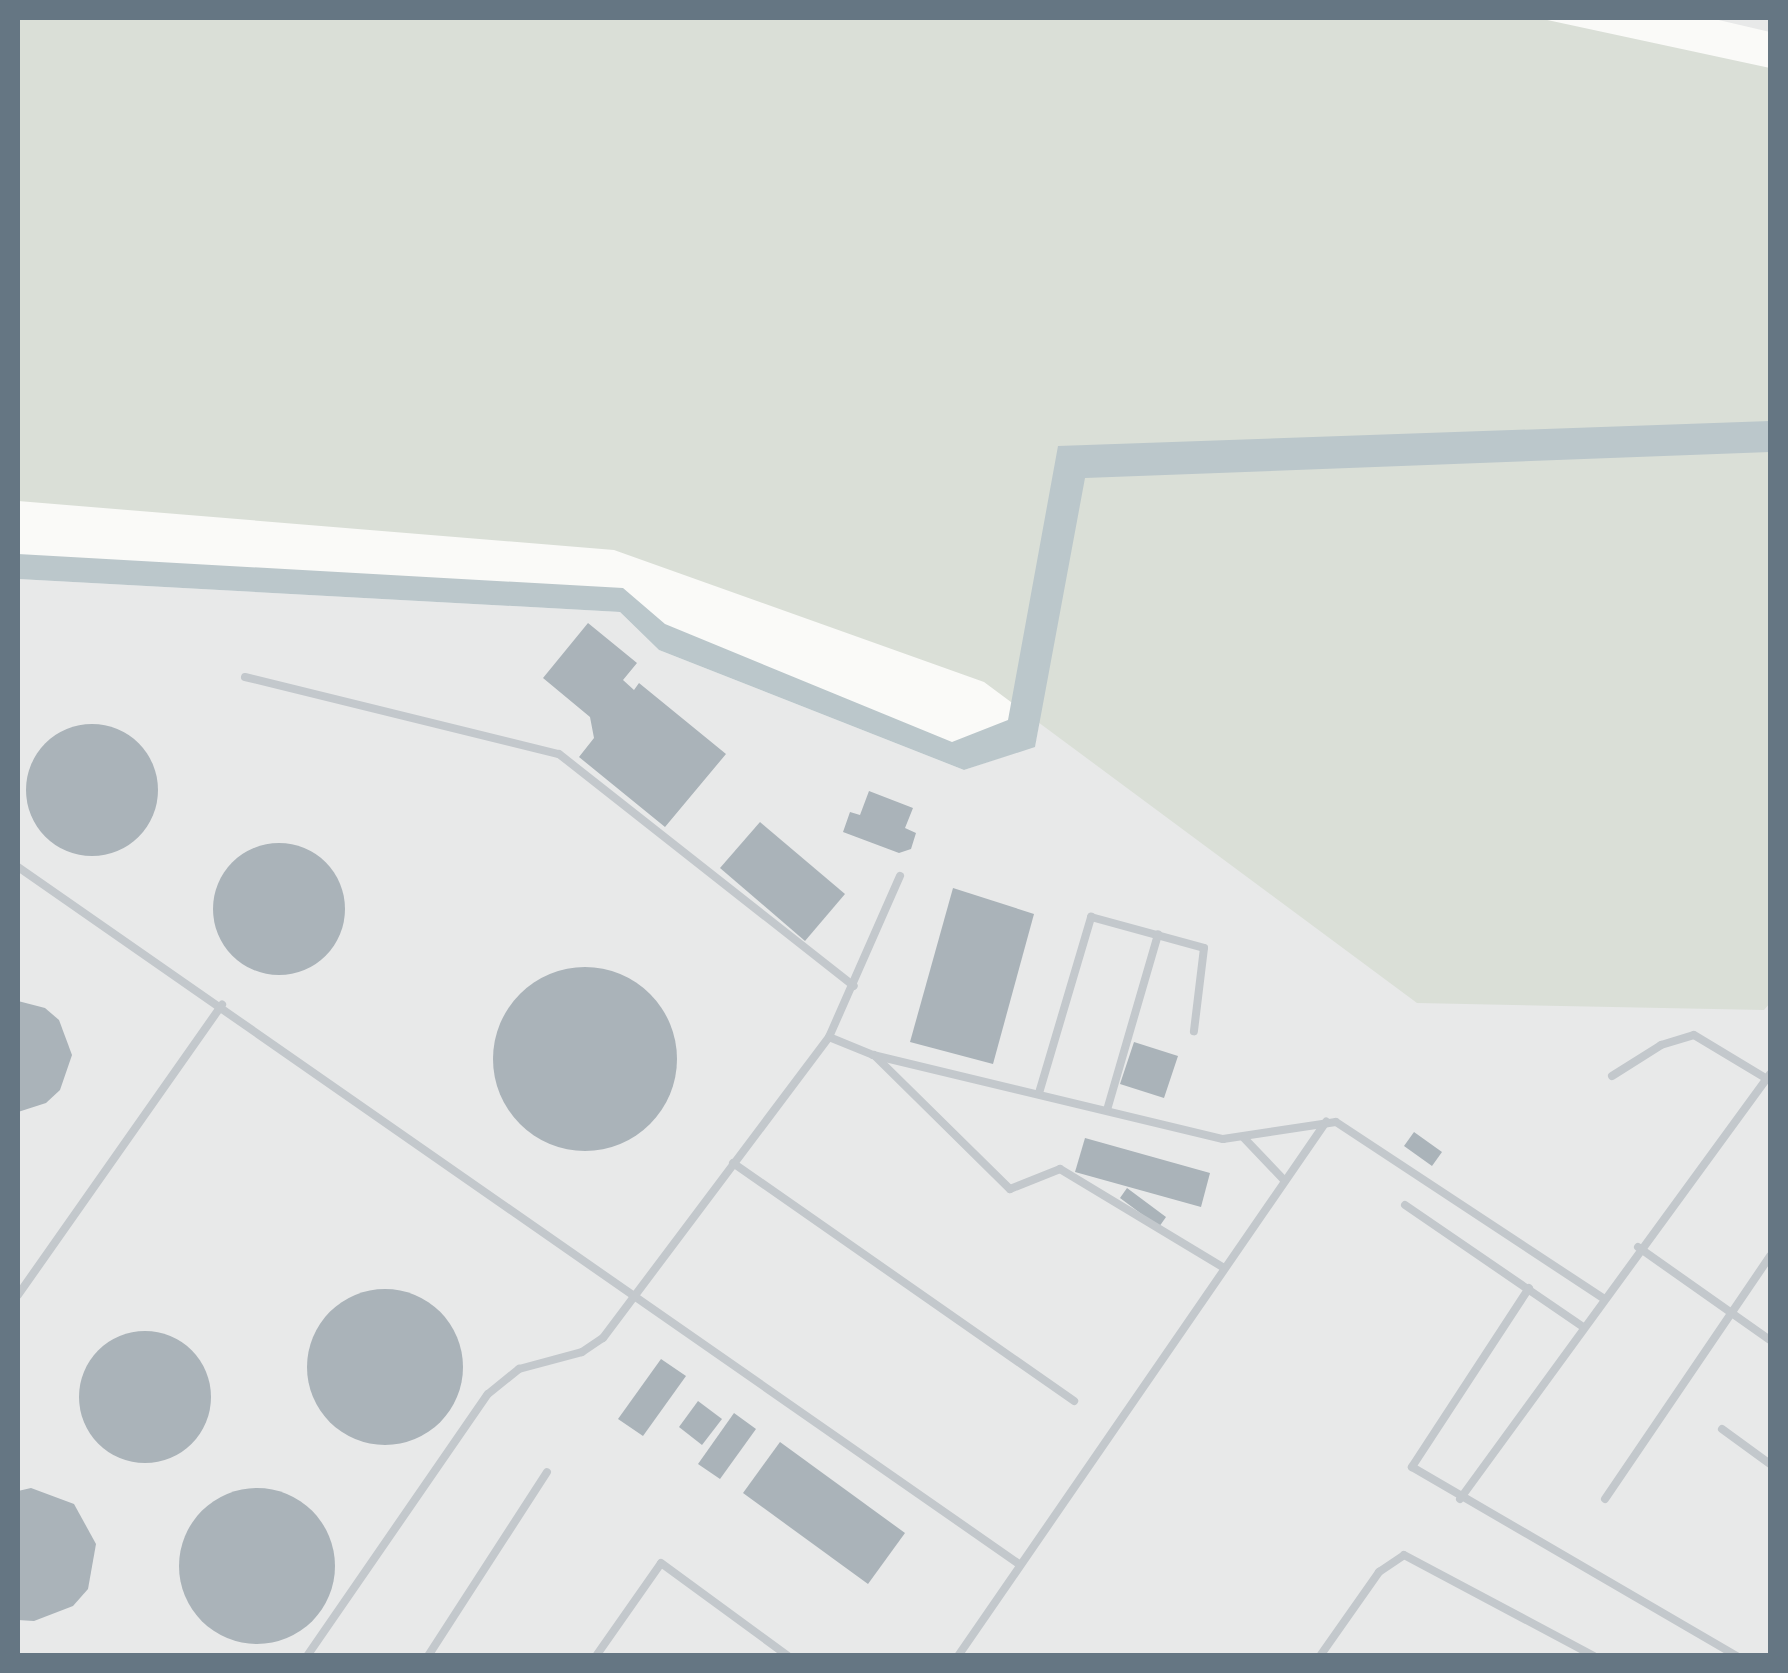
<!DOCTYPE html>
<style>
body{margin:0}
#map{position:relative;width:1788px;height:1673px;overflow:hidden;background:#fafaf8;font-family:Poppins,sans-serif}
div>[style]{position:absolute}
.built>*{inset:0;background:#e8e9e9}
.green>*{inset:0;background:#dadfd7}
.water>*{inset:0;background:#bbc7cb}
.building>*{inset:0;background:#aab3b9}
.round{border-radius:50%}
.lane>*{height:8px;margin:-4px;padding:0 4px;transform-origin:4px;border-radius:4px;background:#c3c8cc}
span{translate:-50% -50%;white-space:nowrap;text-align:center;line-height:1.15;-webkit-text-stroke:10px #fff;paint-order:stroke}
.frame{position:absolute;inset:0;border:20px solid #657683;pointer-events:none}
</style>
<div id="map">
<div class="built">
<div style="clip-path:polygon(1710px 18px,1770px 18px,1770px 32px)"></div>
<div style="clip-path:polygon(1770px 452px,1770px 1655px,18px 1655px,18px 579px,620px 612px,659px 650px,964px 770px,1035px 746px,1084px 477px)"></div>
</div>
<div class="green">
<div style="clip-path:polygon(18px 18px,1538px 18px,1770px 68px,1770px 1003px,1764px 1010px,1417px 1003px,984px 682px,614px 550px,18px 501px)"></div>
</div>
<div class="water">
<div style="clip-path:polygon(1770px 421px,1770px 452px,1085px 478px,1035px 747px,964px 770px,659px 650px,620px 612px,18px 579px,18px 554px,623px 588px,665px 624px,952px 742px,1008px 720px,1058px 446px)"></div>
</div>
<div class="building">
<div style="clip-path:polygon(588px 623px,637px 663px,623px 680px,634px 690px,639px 683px,726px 754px,665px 827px,579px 757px,594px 738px,590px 717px,543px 678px)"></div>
<div class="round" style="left:26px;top:724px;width:132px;height:132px"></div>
<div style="clip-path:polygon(869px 791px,913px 808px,905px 828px,916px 833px,911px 849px,899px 853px,843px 832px,850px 812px,860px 815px)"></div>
<div style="clip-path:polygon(760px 822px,845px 894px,805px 941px,720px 868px)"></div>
<div class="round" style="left:213px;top:843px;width:132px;height:132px"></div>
<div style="clip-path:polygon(953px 888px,1034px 914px,993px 1064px,910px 1042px)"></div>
<div class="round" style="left:493px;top:967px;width:184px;height:184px"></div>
<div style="clip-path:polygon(18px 1001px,45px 1008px,59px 1020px,72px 1055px,60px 1090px,46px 1103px,18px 1112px)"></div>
<div style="clip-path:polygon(1134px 1042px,1178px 1056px,1164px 1098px,1120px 1084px)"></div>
<div style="clip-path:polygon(1414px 1132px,1442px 1152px,1432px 1166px,1404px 1146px)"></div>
<div style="clip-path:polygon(1085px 1138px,1210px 1173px,1201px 1207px,1075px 1172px)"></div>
<div style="clip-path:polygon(1127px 1188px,1166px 1217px,1159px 1227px,1120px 1198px)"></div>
<div class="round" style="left:307px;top:1289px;width:156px;height:156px"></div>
<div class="round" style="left:79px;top:1331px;width:132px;height:132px"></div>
<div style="clip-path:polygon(661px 1359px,686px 1376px,643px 1436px,618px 1419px)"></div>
<div style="clip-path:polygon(698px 1401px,722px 1419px,702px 1445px,679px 1427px)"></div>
<div style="clip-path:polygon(734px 1413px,756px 1429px,720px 1479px,698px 1464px)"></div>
<div style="clip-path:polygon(780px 1442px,905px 1533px,868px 1584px,743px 1493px)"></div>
<div class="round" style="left:179px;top:1488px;width:156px;height:156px"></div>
<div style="clip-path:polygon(31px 1488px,74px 1504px,96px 1544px,88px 1589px,73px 1606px,34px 1621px,18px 1620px,18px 1491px)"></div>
</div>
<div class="lane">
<div style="left:245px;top:677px;width:323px;rotate:13.8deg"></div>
<div style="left:559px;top:754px;width:375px;rotate:38.2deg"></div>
<div style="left:18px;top:867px;width:1220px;rotate:34.85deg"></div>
<div style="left:829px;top:1037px;width:48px;rotate:22.2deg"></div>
<div style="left:873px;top:1055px;width:360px;rotate:13.5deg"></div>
<div style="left:1223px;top:1139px;width:114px;rotate:-8.6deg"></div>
<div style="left:1336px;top:1122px;width:320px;rotate:33.4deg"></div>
<div style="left:874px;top:1055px;width:191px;rotate:44.6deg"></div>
<div style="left:1010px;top:1189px;width:54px;rotate:-21.8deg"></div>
<div style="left:1060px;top:1169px;width:192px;rotate:31.1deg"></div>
<div style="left:1612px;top:1076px;width:58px;rotate:-32.3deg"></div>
<div style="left:1661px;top:1045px;width:34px;rotate:-17deg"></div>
<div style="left:1694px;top:1035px;width:87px;rotate:31deg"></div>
<div style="left:1039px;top:1093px;width:184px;rotate:-73.5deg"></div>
<div style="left:1091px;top:917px;width:117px;rotate:15.3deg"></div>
<div style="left:1204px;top:948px;width:84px;rotate:96.9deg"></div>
<div style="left:1107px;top:1110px;width:183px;rotate:-73.8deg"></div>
<div style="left:1244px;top:1138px;width:59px;rotate:46.4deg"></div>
<div style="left:733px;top:1163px;width:416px;rotate:34.9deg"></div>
<div style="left:1405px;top:1205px;width:216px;rotate:34.4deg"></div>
<div style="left:1638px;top:1247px;width:161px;rotate:35.2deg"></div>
<div style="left:1529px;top:1288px;width:214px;rotate:123.2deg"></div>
<div style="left:1412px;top:1467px;width:376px;rotate:30.2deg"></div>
<div style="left:18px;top:1295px;width:355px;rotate:-54.9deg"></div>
<div style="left:1722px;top:1429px;width:59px;rotate:36.1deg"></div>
<div style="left:1460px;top:1499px;width:526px;rotate:-53.89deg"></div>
<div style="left:1605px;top:1499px;width:294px;rotate:-55.8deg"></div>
<div style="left:307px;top:1656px;width:318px;rotate:-55.4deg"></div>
<div style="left:488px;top:1394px;width:40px;rotate:-39deg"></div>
<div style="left:519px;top:1369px;width:65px;rotate:-15.1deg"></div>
<div style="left:582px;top:1352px;width:25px;rotate:-34deg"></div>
<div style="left:603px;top:1338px;width:376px;rotate:-53.1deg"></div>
<div style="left:829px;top:1037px;width:176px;rotate:-66.2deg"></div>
<div style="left:428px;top:1656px;width:219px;rotate:-57.1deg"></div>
<div style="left:596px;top:1656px;width:113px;rotate:-55deg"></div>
<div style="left:661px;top:1563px;width:157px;rotate:36.2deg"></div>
<div style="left:958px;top:1656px;width:649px;rotate:-55.43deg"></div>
<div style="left:1320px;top:1656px;width:103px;rotate:-54.9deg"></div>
<div style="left:1379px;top:1572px;width:30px;rotate:-34deg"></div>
<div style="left:1404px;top:1555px;width:215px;rotate:28deg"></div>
</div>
<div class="frame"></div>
</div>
